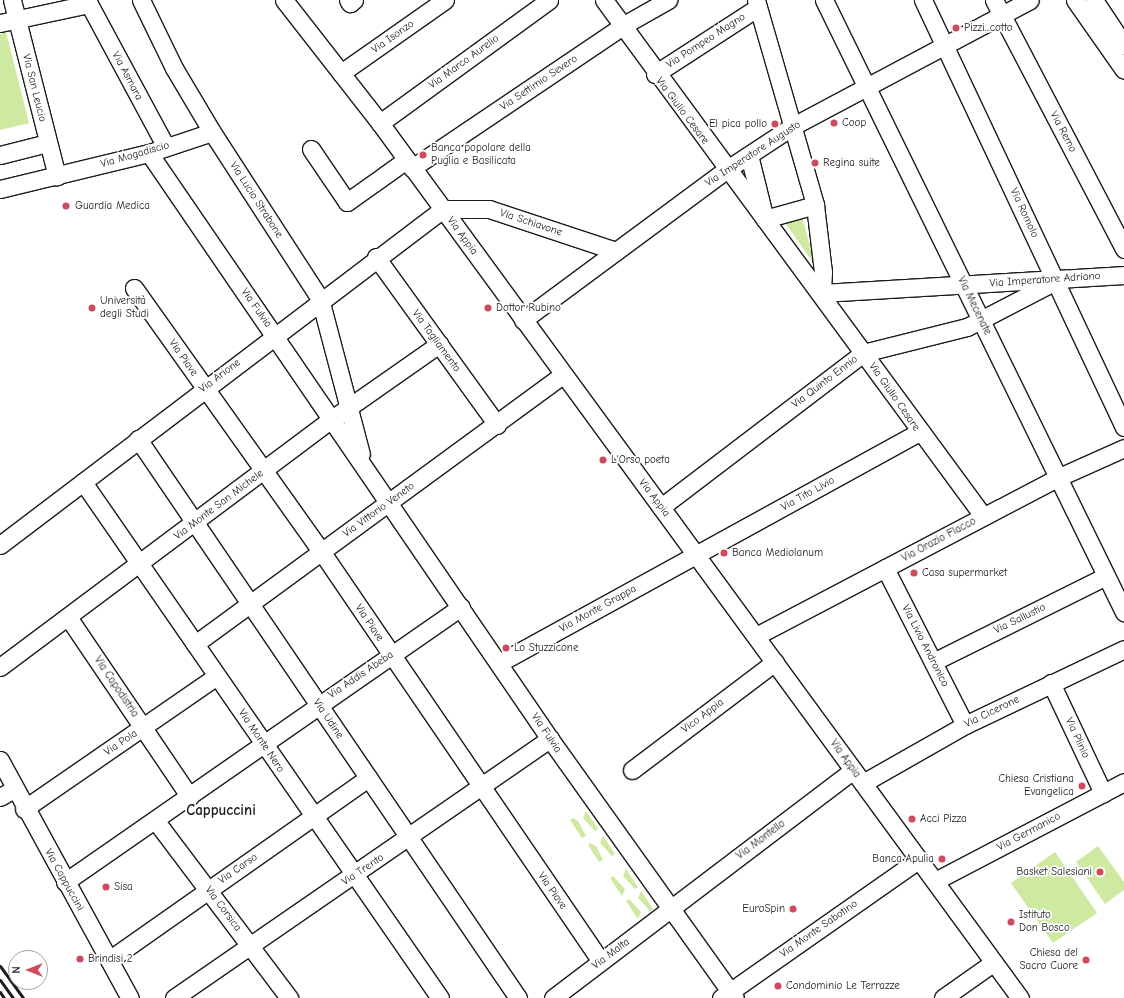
<!DOCTYPE html>
<meta charset="utf-8">
<style>
body{margin:0}
#map{position:relative;width:1124px;height:998px;overflow:hidden;background:#fff;font-family:"Comic Neue",sans-serif}
div>[style]{position:absolute}
.green>*{inset:0;background:#ceeaa1}
.roads{filter:drop-shadow(1px 0 #1c1c1c) drop-shadow(-1px 0 #1c1c1c) drop-shadow(0 1px #1c1c1c) drop-shadow(0 -1px #1c1c1c)}
.minor>*{height:17px;margin:-8.5px;padding:0 8.5px;transform-origin:8.5px;border-radius:8.5px;background:#fff}
.rail>*{height:3px;margin:-1.5px;padding:0 1.5px;transform-origin:1.5px;border-radius:1.5px;background:#1c1c1c}
.dots>*{width:11px;height:11px;translate:-50% -50%;box-sizing:border-box;border:2px solid #fff;border-radius:50%}
span{translate:-50% -50%;white-space:nowrap;text-align:center;line-height:1.15;-webkit-text-stroke:3.5px #fff;paint-order:stroke}
.poi-label{font-size:11px;color:#1c1c1c}
.left{translate:0 -50%;text-align:left}
.right{translate:-100% -50%;text-align:right}
.street-label{font-size:11px;color:#1c1c1c}
.district-label{font-size:15px;color:#1c1c1c;font-weight:700}
.north{position:absolute;left:8px;top:950px;width:40px;height:40px;box-sizing:border-box;background:#fff;border:1px solid #a4a4a4;border-radius:50%;rotate:270deg;font-size:11px;font-weight:700;line-height:16px;text-align:center;color:#1c1c1c}
.north::after{content:'';display:block;margin:auto;width:14px;height:18px;background:#d1495b;clip-path:polygon(50% 0,100% 100%,50% 72%,0 100%)}
</style>
<div id="map">
<div class="green">
<div style="clip-path:polygon(6px 32px,29px 123px,0 130px,0 34px)"></div>
<div style="clip-path:polygon(787px 217px,802px 217px,816px 267px,786px 224px)"></div>
<div style="clip-path:polygon(586px 811px,598px 829px,595px 831px,583px 818px)"></div>
<div style="clip-path:polygon(573px 818px,578px 821px,586px 836px,582px 838px,570px 820px)"></div>
<div style="clip-path:polygon(603px 836px,615px 854px,612px 856px,600px 843px)"></div>
<div style="clip-path:polygon(590px 843px,596px 846px,603px 860px,599px 862px,588px 845px)"></div>
<div style="clip-path:polygon(1098px 846px,1124px 882px,1124px 890px,1105px 904px,1076px 862px)"></div>
<div style="clip-path:polygon(1055px 852px,1097px 913px,1053px 943px,1011px 883px)"></div>
<div style="clip-path:polygon(626px 869px,638px 887px,635px 889px,623px 876px)"></div>
<div style="clip-path:polygon(613px 876px,625px 889px,622px 896px,610px 878px)"></div>
<div style="clip-path:polygon(641px 891px,653px 909px,650px 911px,638px 898px)"></div>
<div style="clip-path:polygon(629px 899px,641px 912px,638px 919px,626px 901px)"></div>
</div>
<div class="roads">
<div class="minor">
<div style="left:12px;top:0;width:182px;rotate:75.7deg"></div>
<div style="left:141px;top:0;width:76px;rotate:64.1deg"></div>
<div style="left:174px;top:68px;width:74px;rotate:59.3deg"></div>
<div style="left:212px;top:132px;width:199px;rotate:57.1deg"></div>
<div style="left:320px;top:299px;width:160px;rotate:75.2deg"></div>
<div style="left:284px;top:0;width:156px;rotate:52deg"></div>
<div style="left:380px;top:123px;width:1084px;rotate:53.82deg"></div>
<div style="left:348px;top:0;width:4px;rotate:56deg"></div>
<div style="left:350px;top:3px;width:5px;rotate:-37deg"></div>
<div style="left:604px;top:0;width:640px;rotate:53.7deg"></div>
<div style="left:756px;top:0;width:213px;rotate:73.9deg"></div>
<div style="left:815px;top:205px;width:67px;rotate:83.2deg"></div>
<div style="left:823px;top:272px;width:21px;rotate:93deg"></div>
<div style="left:822px;top:293px;width:303px;rotate:-3.4deg"></div>
<div style="left:824px;top:0;width:682px;rotate:63.89deg"></div>
<div style="left:923px;top:0;width:472px;rotate:64.8deg"></div>
<div style="left:994px;top:0;width:281px;rotate:62.4deg"></div>
<div style="left:1075px;top:0;width:85px;rotate:55deg"></div>
<div style="left:1094px;top:0;width:54px;rotate:56.3deg"></div>
<div style="left:0;top:23px;width:91px;rotate:-12.1deg"></div>
<div style="left:89px;top:4px;width:162px;rotate:61.7deg"></div>
<div style="left:341px;top:73px;width:127px;rotate:-35.1deg"></div>
<div style="left:655px;top:74px;width:123px;rotate:-33deg"></div>
<div style="left:380px;top:123px;width:209px;rotate:-36deg"></div>
<div style="left:311px;top:149px;width:64px;rotate:55.8deg"></div>
<div style="left:347px;top:202px;width:72px;rotate:-35.4deg"></div>
<div style="left:149px;top:153px;width:710px;rotate:55.62deg"></div>
<div style="left:550px;top:739px;width:318px;rotate:54.5deg"></div>
<div style="left:0;top:155px;width:49px;rotate:-14.3deg"></div>
<div style="left:749px;top:155px;width:66px;rotate:76deg"></div>
<div style="left:765px;top:219px;width:52px;rotate:-15.6deg"></div>
<div style="left:412px;top:168px;width:256px;rotate:-34deg"></div>
<div style="left:624px;top:25px;width:51px;rotate:-29.6deg"></div>
<div style="left:0;top:189px;width:153px;rotate:-13.6deg"></div>
<div style="left:149px;top:153px;width:66px;rotate:-18.4deg"></div>
<div style="left:376px;top:257px;width:207px;rotate:54.2deg"></div>
<div style="left:134px;top:288px;width:323px;rotate:54.6deg"></div>
<div style="left:321px;top:551px;width:496px;rotate:55.7deg"></div>
<div style="left:523px;top:320px;width:252px;rotate:-36.5deg"></div>
<div style="left:726px;top:170px;width:80px;rotate:-33.3deg"></div>
<div style="left:793px;top:126px;width:268px;rotate:-28deg"></div>
<div style="left:138px;top:439px;width:676px;rotate:55.79deg"></div>
<div style="left:83px;top:482px;width:627px;rotate:55.32deg"></div>
<div style="left:661px;top:507px;width:254px;rotate:-37.3deg"></div>
<div style="left:863px;top:353px;width:107px;rotate:-14deg"></div>
<div style="left:967px;top:327px;width:96px;rotate:-27.4deg"></div>
<div style="left:0;top:545px;width:556px;rotate:-37.18deg"></div>
<div style="left:443px;top:209px;width:46px"></div>
<div style="left:489px;top:209px;width:134px;rotate:18.3deg"></div>
<div style="left:885px;top:568px;width:176px;rotate:63deg"></div>
<div style="left:68px;top:617px;width:217px;rotate:55.9deg"></div>
<div style="left:756px;top:636px;width:340px;rotate:-27.7deg"></div>
<div style="left:1057px;top:478px;width:73px;rotate:-24.1deg"></div>
<div style="left:195px;top:644px;width:456px;rotate:-36.2deg"></div>
<div style="left:933px;top:662px;width:193px;rotate:-26.4deg"></div>
<div style="left:499px;top:663px;width:479px;rotate:-28.8deg"></div>
<div style="left:0;top:667px;width:414px;rotate:-36.8deg"></div>
<div style="left:332px;top:419px;width:131px;rotate:-35deg"></div>
<div style="left:1051px;top:683px;width:122px;rotate:64.7deg"></div>
<div style="left:0;top:760px;width:271px;rotate:61.4deg"></div>
<div style="left:632px;top:770px;width:179px;rotate:-37.1deg"></div>
<div style="left:863px;top:783px;width:117px;rotate:-29.6deg"></div>
<div style="left:965px;top:725px;width:176px;rotate:-25.5deg"></div>
<div style="left:0;top:797px;width:16px;rotate:-30deg"></div>
<div style="left:24px;top:809px;width:234px;rotate:-34.6deg"></div>
<div style="left:155px;top:820px;width:223px;rotate:53deg"></div>
<div style="left:935px;top:881px;width:213px;rotate:-27.6deg"></div>
<div style="left:65px;top:882px;width:482px;rotate:-34.8deg"></div>
<div style="left:109px;top:960px;width:317px;rotate:-35.1deg"></div>
<div style="left:174px;top:998px;width:457px;rotate:-34.6deg"></div>
<div style="left:553px;top:998px;width:377px;rotate:-37.2deg"></div>
<div style="left:721px;top:998px;width:241px;rotate:-35deg"></div>
<div style="left:943px;top:998px;width:62px;rotate:-35.2deg"></div>
</div>
</div>
<div class="rail">
<div style="left:0;top:966px;width:39px;rotate:54deg"></div>
<div style="left:0;top:980px;width:22px;rotate:54deg"></div>
<div style="left:0;top:992px;width:7px;rotate:56deg"></div>
</div>
<div class="dots">
<div style="left:956px;top:28px;background:#d1495b"></div>
<div style="left:834px;top:123px;background:#d1495b"></div>
<div style="left:775px;top:124px;background:#d1495b"></div>
<div style="left:423px;top:155px;background:#d1495b"></div>
<div style="left:815px;top:163px;background:#d1495b"></div>
<div style="left:66px;top:206px;background:#d1495b"></div>
<div style="left:92px;top:308px;background:#d1495b"></div>
<div style="left:488px;top:308px;background:#d1495b"></div>
<div style="left:603px;top:460px;background:#d1495b"></div>
<div style="left:724px;top:553px;background:#d1495b"></div>
<div style="left:914px;top:573px;background:#d1495b"></div>
<div style="left:506px;top:648px;background:#d1495b"></div>
<div style="left:1082px;top:786px;background:#d1495b"></div>
<div style="left:912px;top:819px;background:#d1495b"></div>
<div style="left:942px;top:859px;background:#d1495b"></div>
<div style="left:1100px;top:872px;background:#d1495b"></div>
<div style="left:106px;top:887px;background:#d1495b"></div>
<div style="left:793px;top:909px;background:#d1495b"></div>
<div style="left:1011px;top:922px;background:#d1495b"></div>
<div style="left:80px;top:959px;background:#d1495b"></div>
<div style="left:1086px;top:960px;background:#d1495b"></div>
<div style="left:778px;top:986px;background:#d1495b"></div>
</div>
<div class="poi-label">
<span class="left" style="left:964px;top:28px">Pizzi...cotto</span>
<span class="left" style="left:842px;top:123px">Coop</span>
<span class="right" style="left:767px;top:124px">El pica pollo</span>
<span class="left" style="left:431px;top:155px">Banca popolare della<br>Puglia e Basilicata</span>
<span class="left" style="left:823px;top:163px">Regina suite</span>
<span class="left" style="left:75px;top:206px">Guardia Medica</span>
<span class="left" style="left:100px;top:308px">Università<br>degli Studi</span>
<span class="left" style="left:496px;top:308px">Dottor Rubino</span>
<span class="left" style="left:611px;top:460px">L'Orso poeta</span>
<span class="left" style="left:732px;top:553px">Banca Mediolanum</span>
<span class="left" style="left:922px;top:573px">Casa supermarket</span>
<span class="left" style="left:514px;top:648px">Lo Stuzzicone</span>
<span class="right" style="left:1074px;top:786px">Chiesa Cristiana<br>Evangelica</span>
<span class="left" style="left:920px;top:819px">Acci Pizza</span>
<span class="right" style="left:934px;top:859px">Banca Apulia</span>
<span class="right" style="left:1092px;top:872px">Basket Salesiani</span>
<span class="left" style="left:114px;top:887px">Sisa</span>
<span class="right" style="left:785px;top:909px">EuroSpin</span>
<span class="left" style="left:1019px;top:922px">Istituto<br>Don Bosco</span>
<span class="right" style="left:1078px;top:960px">Chiesa del<br>Sacro Cuore</span>
<span class="left" style="left:88px;top:959px">Brindisi 2</span>
<span class="left" style="left:786px;top:986px">Condominio Le Terrazze</span>
</div>
<div class="street-label">
<span style="left:393px;top:37px;rotate:-35deg">Via Isonzo</span>
<span style="left:706px;top:41px;rotate:-33deg">Via Pompeo Magno</span>
<span style="left:464px;top:62px;rotate:-36deg">Via Marco Aurelio</span>
<span style="left:127px;top:76px;rotate:62deg">Via Asmara</span>
<span style="left:539px;top:83px;rotate:-34deg">Via Settimio Severo</span>
<span style="left:34px;top:88px;rotate:76deg">Via San Leucio</span>
<span style="left:682px;top:111px;rotate:53deg">Via Giulio Cesare</span>
<span style="left:1063px;top:132px;rotate:62deg">Via Remo</span>
<span style="left:753px;top:154px;rotate:-33deg">Via Imperatore Augusto</span>
<span style="left:135px;top:155px;rotate:-16deg">Via Mogadiscio</span>
<span style="left:256px;top:200px;rotate:57deg">Via Lucio Strabone</span>
<span style="left:1024px;top:213px;rotate:65deg">Via Romolo</span>
<span style="left:531px;top:223px;rotate:18deg">Via Schiavone</span>
<span style="left:462px;top:236px;rotate:54deg">Via Appia</span>
<span style="left:1045px;top:280px;rotate:-4deg">Via Imperatore Adriano</span>
<span style="left:974px;top:306px;rotate:64deg">Via Mecenate</span>
<span style="left:256px;top:308px;rotate:55deg">Via Fulvia</span>
<span style="left:436px;top:341px;rotate:54deg">Via Tagliamento</span>
<span style="left:183px;top:358px;rotate:55deg">Via Piave</span>
<span style="left:220px;top:376px;rotate:-37deg">Via Arione</span>
<span style="left:825px;top:382px;rotate:-37deg">Via Quinto Ennio</span>
<span style="left:894px;top:397px;rotate:55deg">Via Giulio Cesare</span>
<span style="left:808px;top:494px;rotate:-29deg">Via Tito Livio</span>
<span style="left:654px;top:498px;rotate:53deg">Via Appia</span>
<span style="left:219px;top:505px;rotate:-37deg">Via Monte San Michele</span>
<span style="left:379px;top:510px;rotate:-36deg">Via Vittorio Veneto</span>
<span style="left:939px;top:540px;rotate:-28deg">Via Orazio Flacco</span>
<span style="left:598px;top:609px;rotate:-29deg">Via Monte Grappa</span>
<span style="left:1020px;top:619px;rotate:-26deg">Via Sallustio</span>
<span style="left:369px;top:623px;rotate:56deg">Via Piave</span>
<span style="left:925px;top:646px;rotate:63deg">Via Livio Andronico</span>
<span style="left:361px;top:675px;rotate:-34deg">Via Addis Abeba</span>
<span style="left:116px;top:687px;rotate:56deg">Via Capodistria</span>
<span style="left:992px;top:712px;rotate:-26deg">Via Cicerone</span>
<span style="left:703px;top:716px;rotate:-37deg">Vico Appia</span>
<span style="left:328px;top:719px;rotate:56deg">Via Udine</span>
<span style="left:546px;top:733px;rotate:56deg">Via Fulvia</span>
<span style="left:1077px;top:738px;rotate:65deg">Via Plinio</span>
<span style="left:261px;top:741px;rotate:56deg">Via Monte Nero</span>
<span style="left:121px;top:743px;rotate:-34deg">Via Pola</span>
<span style="left:845px;top:759px;rotate:54deg">Via Appia</span>
<span style="left:1029px;top:832px;rotate:-28deg">Via Germanico</span>
<span style="left:761px;top:840px;rotate:-37deg">Via Montello</span>
<span style="left:238px;top:869px;rotate:-35deg">Via Carso</span>
<span style="left:363px;top:870px;rotate:-34deg">Via Trento</span>
<span style="left:64px;top:880px;rotate:61deg">Via Cappuccini</span>
<span style="left:552px;top:891px;rotate:55deg">Via Piave</span>
<span style="left:223px;top:909px;rotate:53deg">Via Corsica</span>
<span style="left:819px;top:929px;rotate:-35deg">Via Monte Sabotino</span>
<span style="left:611px;top:954px;rotate:-37deg">Via Malta</span>
</div>
<div class="district-label">
<span style="left:221px;top:811px">Cappuccini</span>
</div>
<div class="north">N</div>
</div>
